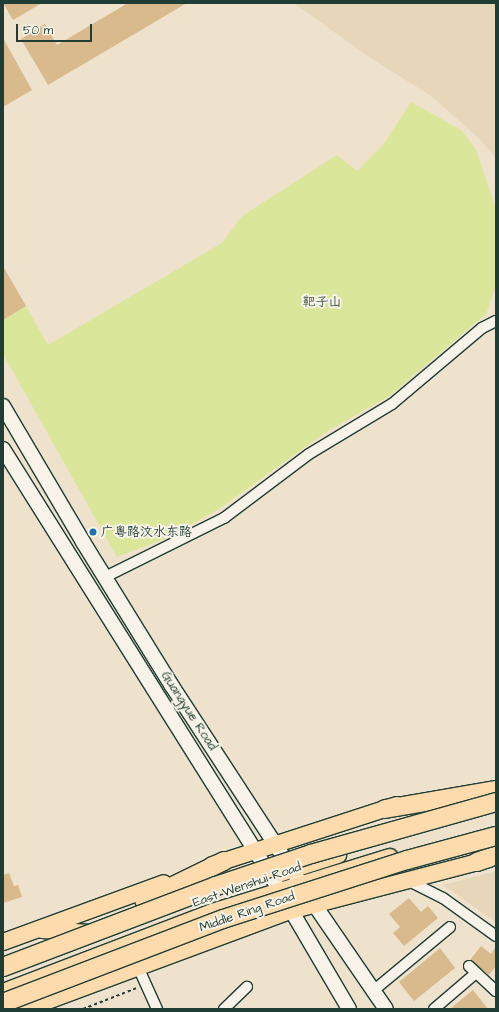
<!DOCTYPE html>
<meta charset="utf-8">
<style>
body{margin:0}
#map{position:relative;width:499px;height:1012px;overflow:hidden;background:#eee2cd;font-family:"Architects Daughter","LXGW WenKai TC",sans-serif}
div>[style]{position:absolute}
.built>*{inset:0;background:#e8d6ba}
.green>*{inset:0;background:#dae699}
.building>*{inset:0;background:#d9ba8d}
.path>*{height:2px;margin-top:-1px;transform-origin:0;background:repeating-linear-gradient(90deg,#1f3d34 0 3px,transparent 0 6px)}
.roads{filter:drop-shadow(1px 0 #1f3d34) drop-shadow(-1px 0 #1f3d34) drop-shadow(0 1px #1f3d34) drop-shadow(0 -1px #1f3d34)}
.street>*{height:10px;margin:-5px;padding:0 5px;transform-origin:5px;border-radius:5px;background:#f7f3e8}
.secondary>*{height:14px;margin:-7px;padding:0 7px;transform-origin:7px;border-radius:7px;background:#f7f3e8}
.primary>*{height:16px;margin:-8px;padding:0 8px;transform-origin:8px;border-radius:8px;background:#fedbac}
.highway>*{height:18px;margin:-9px;padding:0 9px;transform-origin:9px;border-radius:9px;background:#fedbac}
.bridges{filter:drop-shadow(1px 0 #1f3d34) drop-shadow(-1px 0 #1f3d34) drop-shadow(0 1px #1f3d34) drop-shadow(0 -1px #1f3d34)}
.highway-bridge>*{height:18px;margin:-9px;padding:0 9px;transform-origin:9px;border-radius:9px;background:#fedbac}
.dots>*{width:11px;height:11px;translate:-50% -50%;box-sizing:border-box;border:2px solid #f7f3e8;border-radius:50%}
span{translate:-50% -50%;white-space:nowrap;text-align:center;line-height:1.15;-webkit-text-stroke:4px #f7f3e8;paint-order:stroke}
.park-label{font-size:13px;color:#3b5643}
.poi-label{font-size:13px;color:#1f3d34}
.left{translate:0 -50%;text-align:left}
.street-label{font-size:13px;color:#1f3d34}
.frame{position:absolute;inset:0;border:4px solid #1f3d34;pointer-events:none}
.scale{position:absolute;left:16px;top:24px;width:76px;height:18px;box-sizing:border-box;border:2px solid #1f3d34;border-top:0;padding-left:5px;font-size:12px;line-height:14px;white-space:nowrap;color:#1f3d34;-webkit-text-stroke:3px #f7f3e8;paint-order:stroke}
</style>
<div id="map">
<div class="built">
<div style="clip-path:polygon(294px 3px,496px 3px,496px 159px,480px 139px,431px 96px,366px 55px)"></div>
<div style="clip-path:polygon(496px 871px,496px 922px,443px 885px)"></div>
</div>
<div class="green">
<div style="clip-path:polygon(411px 102px,461px 130px,476px 149px,496px 209px,496px 286px,486px 314px,388px 397px,329px 430px,219px 509px,167px 538px,117px 557px,3px 354px,3px 320px,26px 306px,48px 345px,222px 243px,242px 216px,337px 155px,357px 171px,383px 145px)"></div>
</div>
<div class="building">
<div style="clip-path:polygon(3px 3px,42px 3px,13px 20px)"></div>
<div style="clip-path:polygon(128px 3px,187px 3px,48px 85px,21px 39px,45px 24px,57px 45px)"></div>
<div style="clip-path:polygon(3px 38px,32px 90px,3px 107px)"></div>
<div style="clip-path:polygon(3px 266px,26px 306px,3px 320px)"></div>
<div style="clip-path:polygon(9px 873px,14px 886px,18px 885px,22px 897px,3px 903px,3px 875px)"></div>
<div style="clip-path:polygon(409px 898px,421px 912px,428px 906px,438px 918px,404px 946px,393px 933px,400px 927px,389px 914px)"></div>
<div style="clip-path:polygon(481px 946px,491px 954px,496px 946px,496px 966px,489px 975px,470px 960px)"></div>
<div style="clip-path:polygon(440px 948px,455px 968px,414px 1001px,399px 982px)"></div>
<div style="clip-path:polygon(473px 990px,488px 1009px,450px 1009px)"></div>
</div>
<div class="path">
<div style="left:83px;top:1009px;width:58px;rotate:-21.3deg"></div>
</div>
<div class="roads">
<div class="street">
<div style="left:105px;top:577px;width:133px;rotate:-26.4deg"></div>
<div style="left:224px;top:518px;width:106px;rotate:-37deg"></div>
<div style="left:309px;top:454px;width:97px;rotate:-31.1deg"></div>
<div style="left:392px;top:404px;width:118px;rotate:-40.2deg"></div>
<div style="left:482px;top:328px;width:16px;rotate:-27deg"></div>
<div style="left:407px;top:880px;width:40px;rotate:26.6deg"></div>
<div style="left:443px;top:898px;width:65px;rotate:35.6deg"></div>
<div style="left:469px;top:966px;width:37px;rotate:43deg"></div>
<div style="left:138px;top:967px;width:46px;rotate:65.7deg"></div>
<div style="left:373px;top:991px;width:100px;rotate:-39.7deg"></div>
<div style="left:224px;top:1009px;width:32px;rotate:-44deg"></div>
<div style="left:434px;top:1009px;width:55px;rotate:-40.6deg"></div>
</div>
<div class="secondary">
<div style="left:3px;top:406px;width:158px;rotate:59.5deg"></div>
<div style="left:83px;top:542px;width:169px;rotate:58.3deg"></div>
<div style="left:172px;top:686px;width:260px;rotate:56.9deg"></div>
<div style="left:314px;top:904px;width:127px;rotate:55.6deg"></div>
<div style="left:3px;top:449px;width:504px;rotate:57.89deg"></div>
<div style="left:271px;top:876px;width:154px;rotate:59.6deg"></div>
</div>
<div class="primary">
<div style="left:212px;top:865px;width:194px;rotate:-18deg"></div>
<div style="left:281px;top:873px;width:60px;rotate:-17.5deg"></div>
<div style="left:42px;top:930px;width:49px;rotate:3.5deg"></div>
<div style="left:3px;top:942px;width:171px;rotate:-20.1deg"></div>
<div style="left:3px;top:992px;width:224px;rotate:-20.9deg"></div>
<div style="left:212px;top:912px;width:186px;rotate:-17.2deg"></div>
<div style="left:26px;top:1009px;width:282px;rotate:-20.4deg"></div>
<div style="left:290px;top:911px;width:206px;rotate:-14.6deg"></div>
</div>
<div class="highway">
<div style="left:385px;top:809px;width:113px;rotate:-9.7deg"></div>
<div style="left:477px;top:862px;width:20px;rotate:-20deg"></div>
<div style="left:144px;top:900px;width:89px;rotate:-26deg"></div>
</div>
</div>
<div class="bridges">
<div class="highway-bridge">
<div style="left:3px;top:967px;width:228px;rotate:-20.8deg"></div>
<div style="left:216px;top:886px;width:100px;rotate:-18.6deg"></div>
<div style="left:311px;top:854px;width:192px;rotate:-15.7deg"></div>
<div style="left:3px;top:1003px;width:235px;rotate:-20.9deg"></div>
<div style="left:223px;top:919px;width:193px;rotate:-17.8deg"></div>
<div style="left:407px;top:860px;width:92px;rotate:-15.1deg"></div>
</div>
</div>
<div class="dots">
<div style="left:93px;top:532px;background:#1f6fb2"></div>
</div>
<div class="park-label">
<span style="left:322px;top:302px">靶子山</span>
</div>
<div class="poi-label">
<span class="left" style="left:101px;top:532px">广粤路汶水东路</span>
</div>
<div class="street-label">
<span style="left:189px;top:711px;rotate:57deg">Guangyue Road</span>
<span style="left:247px;top:885px;rotate:-19deg">East Wenshui Road</span>
<span style="left:247px;top:912px;rotate:-19deg">Middle Ring Road</span>
</div>
<div class="frame"></div>
<div class="scale">50 m</div>
</div>
